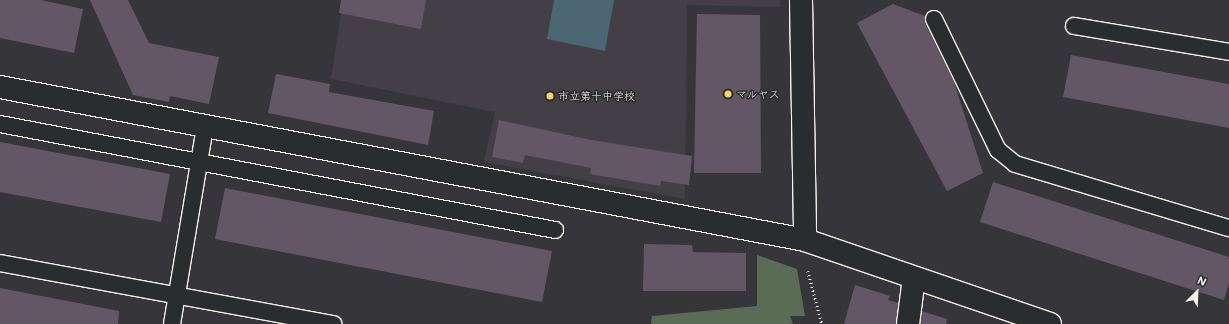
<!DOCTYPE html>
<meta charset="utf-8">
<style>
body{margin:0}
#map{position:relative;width:1229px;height:324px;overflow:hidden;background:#363539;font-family:Mali,"Klee One",sans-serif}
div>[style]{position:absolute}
.built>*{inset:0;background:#443f46}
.green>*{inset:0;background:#5a6c56}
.water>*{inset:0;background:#4b6670}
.building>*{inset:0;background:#645765}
.path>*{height:2.5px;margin-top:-1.25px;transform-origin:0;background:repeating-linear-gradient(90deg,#f4f1e8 0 1px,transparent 0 4px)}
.roads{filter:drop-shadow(1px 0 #f4f1e8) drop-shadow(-1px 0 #f4f1e8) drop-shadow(0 1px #f4f1e8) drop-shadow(0 -1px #f4f1e8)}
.service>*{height:16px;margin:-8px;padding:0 8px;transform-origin:8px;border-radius:8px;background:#2a2d2e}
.minor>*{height:22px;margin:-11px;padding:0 11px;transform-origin:11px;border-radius:11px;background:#2a2d2e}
.dots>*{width:11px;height:11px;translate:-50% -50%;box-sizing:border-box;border:2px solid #2a2d2e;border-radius:50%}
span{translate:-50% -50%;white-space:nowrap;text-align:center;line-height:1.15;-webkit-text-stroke:3px #2a2d2e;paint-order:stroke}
.poi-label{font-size:11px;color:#f4f1e8}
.left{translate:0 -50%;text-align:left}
.north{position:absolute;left:1177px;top:272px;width:40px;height:40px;-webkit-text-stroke:3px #2a2d2e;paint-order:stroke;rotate:24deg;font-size:11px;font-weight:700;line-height:16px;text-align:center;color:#f4f1e8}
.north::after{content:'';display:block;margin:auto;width:14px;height:18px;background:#f4f1e8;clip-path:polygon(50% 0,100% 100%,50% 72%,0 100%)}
</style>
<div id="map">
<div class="built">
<div style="clip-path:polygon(343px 0,780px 0,780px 7px,687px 5px,685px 199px,484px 162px,495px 112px,331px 79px)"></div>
</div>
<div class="green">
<div style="clip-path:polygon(757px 255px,797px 269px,805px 316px,790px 316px,793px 324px,651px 324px,652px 316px,757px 306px)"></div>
</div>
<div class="water">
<div style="clip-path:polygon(554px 0,614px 0,605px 51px,547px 39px)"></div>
</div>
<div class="building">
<div style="clip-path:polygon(0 0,41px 0,83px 9px,74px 53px,0 38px)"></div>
<div style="clip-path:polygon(90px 0,128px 0,149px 43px,219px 57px,209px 104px,170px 96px,169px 102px,133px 95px)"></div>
<div style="clip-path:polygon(341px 0,426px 0,421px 29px,339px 13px)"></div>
<div style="clip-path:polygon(893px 4px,925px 16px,925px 23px,954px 82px,983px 173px,947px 191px,857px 23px)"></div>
<div style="clip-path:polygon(697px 14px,760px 15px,761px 173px,694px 173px)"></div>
<div style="clip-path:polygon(1071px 55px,1229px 84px,1229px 128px,1063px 97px)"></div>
<div style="clip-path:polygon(276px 74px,330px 84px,329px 92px,434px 111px,428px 145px,268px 113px)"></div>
<div style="clip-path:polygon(499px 120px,591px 140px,692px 156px,689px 185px,661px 181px,660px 186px,590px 174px,591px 168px,525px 155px,523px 163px,492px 157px)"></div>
<div style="clip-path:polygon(0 142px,170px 174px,161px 222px,0 192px)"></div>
<div style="clip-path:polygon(993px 182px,1229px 257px,1229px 283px,1224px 300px,980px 222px)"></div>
<div style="clip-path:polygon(225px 188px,552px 251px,542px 302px,215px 239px)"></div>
<div style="clip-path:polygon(644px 244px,692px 245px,693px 252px,746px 253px,746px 291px,643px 291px)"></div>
<div style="clip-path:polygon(855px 285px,890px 296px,888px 300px,898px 303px,896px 324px,844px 324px)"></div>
<div style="clip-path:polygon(0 288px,119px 311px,118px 324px,0 324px)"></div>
<div style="clip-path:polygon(922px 311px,947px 319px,946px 324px,921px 324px)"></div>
</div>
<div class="path">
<div style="left:808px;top:271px;width:55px;rotate:75.2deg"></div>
</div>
<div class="roads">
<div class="service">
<div style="left:934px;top:19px;width:146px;rotate:64deg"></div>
<div style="left:998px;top:150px;width:22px;rotate:39deg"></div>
<div style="left:1015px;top:164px;width:223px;rotate:16.7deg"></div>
<div style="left:1074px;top:26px;width:157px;rotate:9.5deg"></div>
<div style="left:0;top:124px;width:565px;rotate:10.81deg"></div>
<div style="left:0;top:263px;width:339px;rotate:10.4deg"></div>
<div style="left:172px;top:324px;width:200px;rotate:-80.5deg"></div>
</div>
<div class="minor">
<div style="left:801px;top:0;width:240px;rotate:89deg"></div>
<div style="left:0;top:87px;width:819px;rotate:10.76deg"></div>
<div style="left:805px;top:240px;width:259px;rotate:18.9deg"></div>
<div style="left:908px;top:324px;width:46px;rotate:-82.6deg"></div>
</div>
</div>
<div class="dots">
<div style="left:728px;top:94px;background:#ffd166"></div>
<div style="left:550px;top:96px;background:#ffd166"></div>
</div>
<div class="poi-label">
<span class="left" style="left:736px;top:94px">マルヤス</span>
<span class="left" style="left:558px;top:96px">市立第十中学校</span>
</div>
<div class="north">N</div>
</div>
